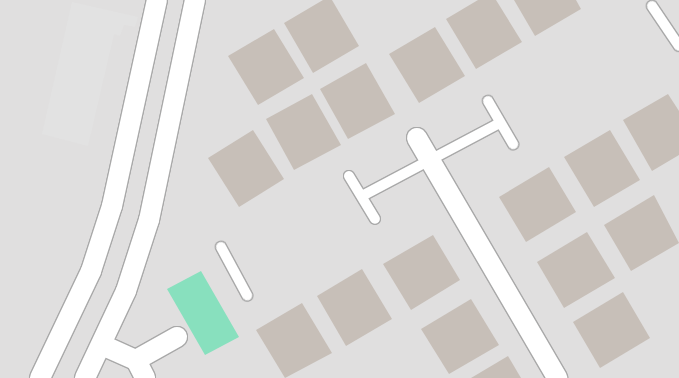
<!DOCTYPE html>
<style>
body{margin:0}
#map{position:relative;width:679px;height:378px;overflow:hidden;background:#f2efe9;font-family:Inter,sans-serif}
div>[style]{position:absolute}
.residential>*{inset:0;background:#e0dfdf}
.pitch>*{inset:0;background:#88e0be}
.parking>*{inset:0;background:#e2e2e2}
.building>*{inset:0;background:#c7bfb8}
.roads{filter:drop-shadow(1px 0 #a9a9a9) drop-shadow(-1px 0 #a9a9a9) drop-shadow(0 1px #a9a9a9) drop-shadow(0 -1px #a9a9a9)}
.lane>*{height:10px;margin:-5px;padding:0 5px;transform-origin:5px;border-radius:5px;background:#fff}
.street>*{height:20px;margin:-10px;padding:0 10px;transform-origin:10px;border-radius:10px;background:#fff}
span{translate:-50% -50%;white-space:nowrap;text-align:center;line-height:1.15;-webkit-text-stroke:4.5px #fff;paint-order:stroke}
</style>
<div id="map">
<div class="residential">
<div style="clip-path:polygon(0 0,679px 0,679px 378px,0 378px)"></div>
</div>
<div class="pitch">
<div style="clip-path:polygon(201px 271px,239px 337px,205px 355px,167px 289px)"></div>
</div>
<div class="parking">
<div style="clip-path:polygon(72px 2px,138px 17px,135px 27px,124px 25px,120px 36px,114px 34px,88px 146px,42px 134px)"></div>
</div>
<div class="building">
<div style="clip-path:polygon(323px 0,332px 0,359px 46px,313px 73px,284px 23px)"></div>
<div style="clip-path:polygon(478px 0,496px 0,522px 42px,476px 69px,446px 19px)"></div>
<div style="clip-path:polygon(514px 0,576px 0,581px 9px,535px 36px)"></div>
<div style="clip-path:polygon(435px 27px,465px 76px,419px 103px,389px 54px)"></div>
<div style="clip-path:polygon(274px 29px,304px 78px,258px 105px,228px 56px)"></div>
<div style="clip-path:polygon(366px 63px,395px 114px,348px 139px,320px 89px)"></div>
<div style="clip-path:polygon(312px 94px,341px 145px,294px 170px,266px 119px)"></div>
<div style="clip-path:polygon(668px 94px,679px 111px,679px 155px,652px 171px,623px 120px)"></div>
<div style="clip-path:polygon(253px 130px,284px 179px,239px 207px,208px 158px)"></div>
<div style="clip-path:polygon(610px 130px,640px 180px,594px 207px,564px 157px)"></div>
<div style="clip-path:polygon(549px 167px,576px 212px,526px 242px,499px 197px)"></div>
<div style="clip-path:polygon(654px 195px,679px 243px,631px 271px,604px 225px)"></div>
<div style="clip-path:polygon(587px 232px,615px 278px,564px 308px,537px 262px)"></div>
<div style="clip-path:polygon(433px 235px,460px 280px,411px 310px,383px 264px)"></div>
<div style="clip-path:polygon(362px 269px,392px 319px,346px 346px,317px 296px)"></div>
<div style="clip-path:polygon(623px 292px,650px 338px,600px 368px,573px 322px)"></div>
<div style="clip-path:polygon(471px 299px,499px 345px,449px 374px,421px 329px)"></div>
<div style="clip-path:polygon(302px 303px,332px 353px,285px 378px,256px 330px)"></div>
<div style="clip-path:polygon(508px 356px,521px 378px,471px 378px)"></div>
</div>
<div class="roads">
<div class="lane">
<div style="left:652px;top:6px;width:48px;rotate:56deg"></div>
<div style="left:488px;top:101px;width:50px;rotate:59.8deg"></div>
<div style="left:349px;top:176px;width:50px;rotate:58.8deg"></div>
<div style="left:362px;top:196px;width:154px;rotate:-27.9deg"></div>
<div style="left:221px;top:247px;width:55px;rotate:61.6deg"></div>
</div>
<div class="street">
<div style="left:417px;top:138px;width:278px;rotate:59.7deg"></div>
<div style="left:102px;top:345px;width:37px;rotate:24deg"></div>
<div style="left:136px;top:360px;width:20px;rotate:63deg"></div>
<div style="left:136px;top:360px;width:47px;rotate:-29.3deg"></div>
<div style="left:40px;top:378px;width:119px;rotate:-64.5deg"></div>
<div style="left:91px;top:271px;width:68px;rotate:-72.1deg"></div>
<div style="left:112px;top:206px;width:211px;rotate:-77.7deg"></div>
<div style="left:85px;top:378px;width:96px;rotate:-64.8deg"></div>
<div style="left:126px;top:291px;width:75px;rotate:-72.1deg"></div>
<div style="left:149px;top:220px;width:225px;rotate:-78.2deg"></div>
</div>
</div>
</div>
